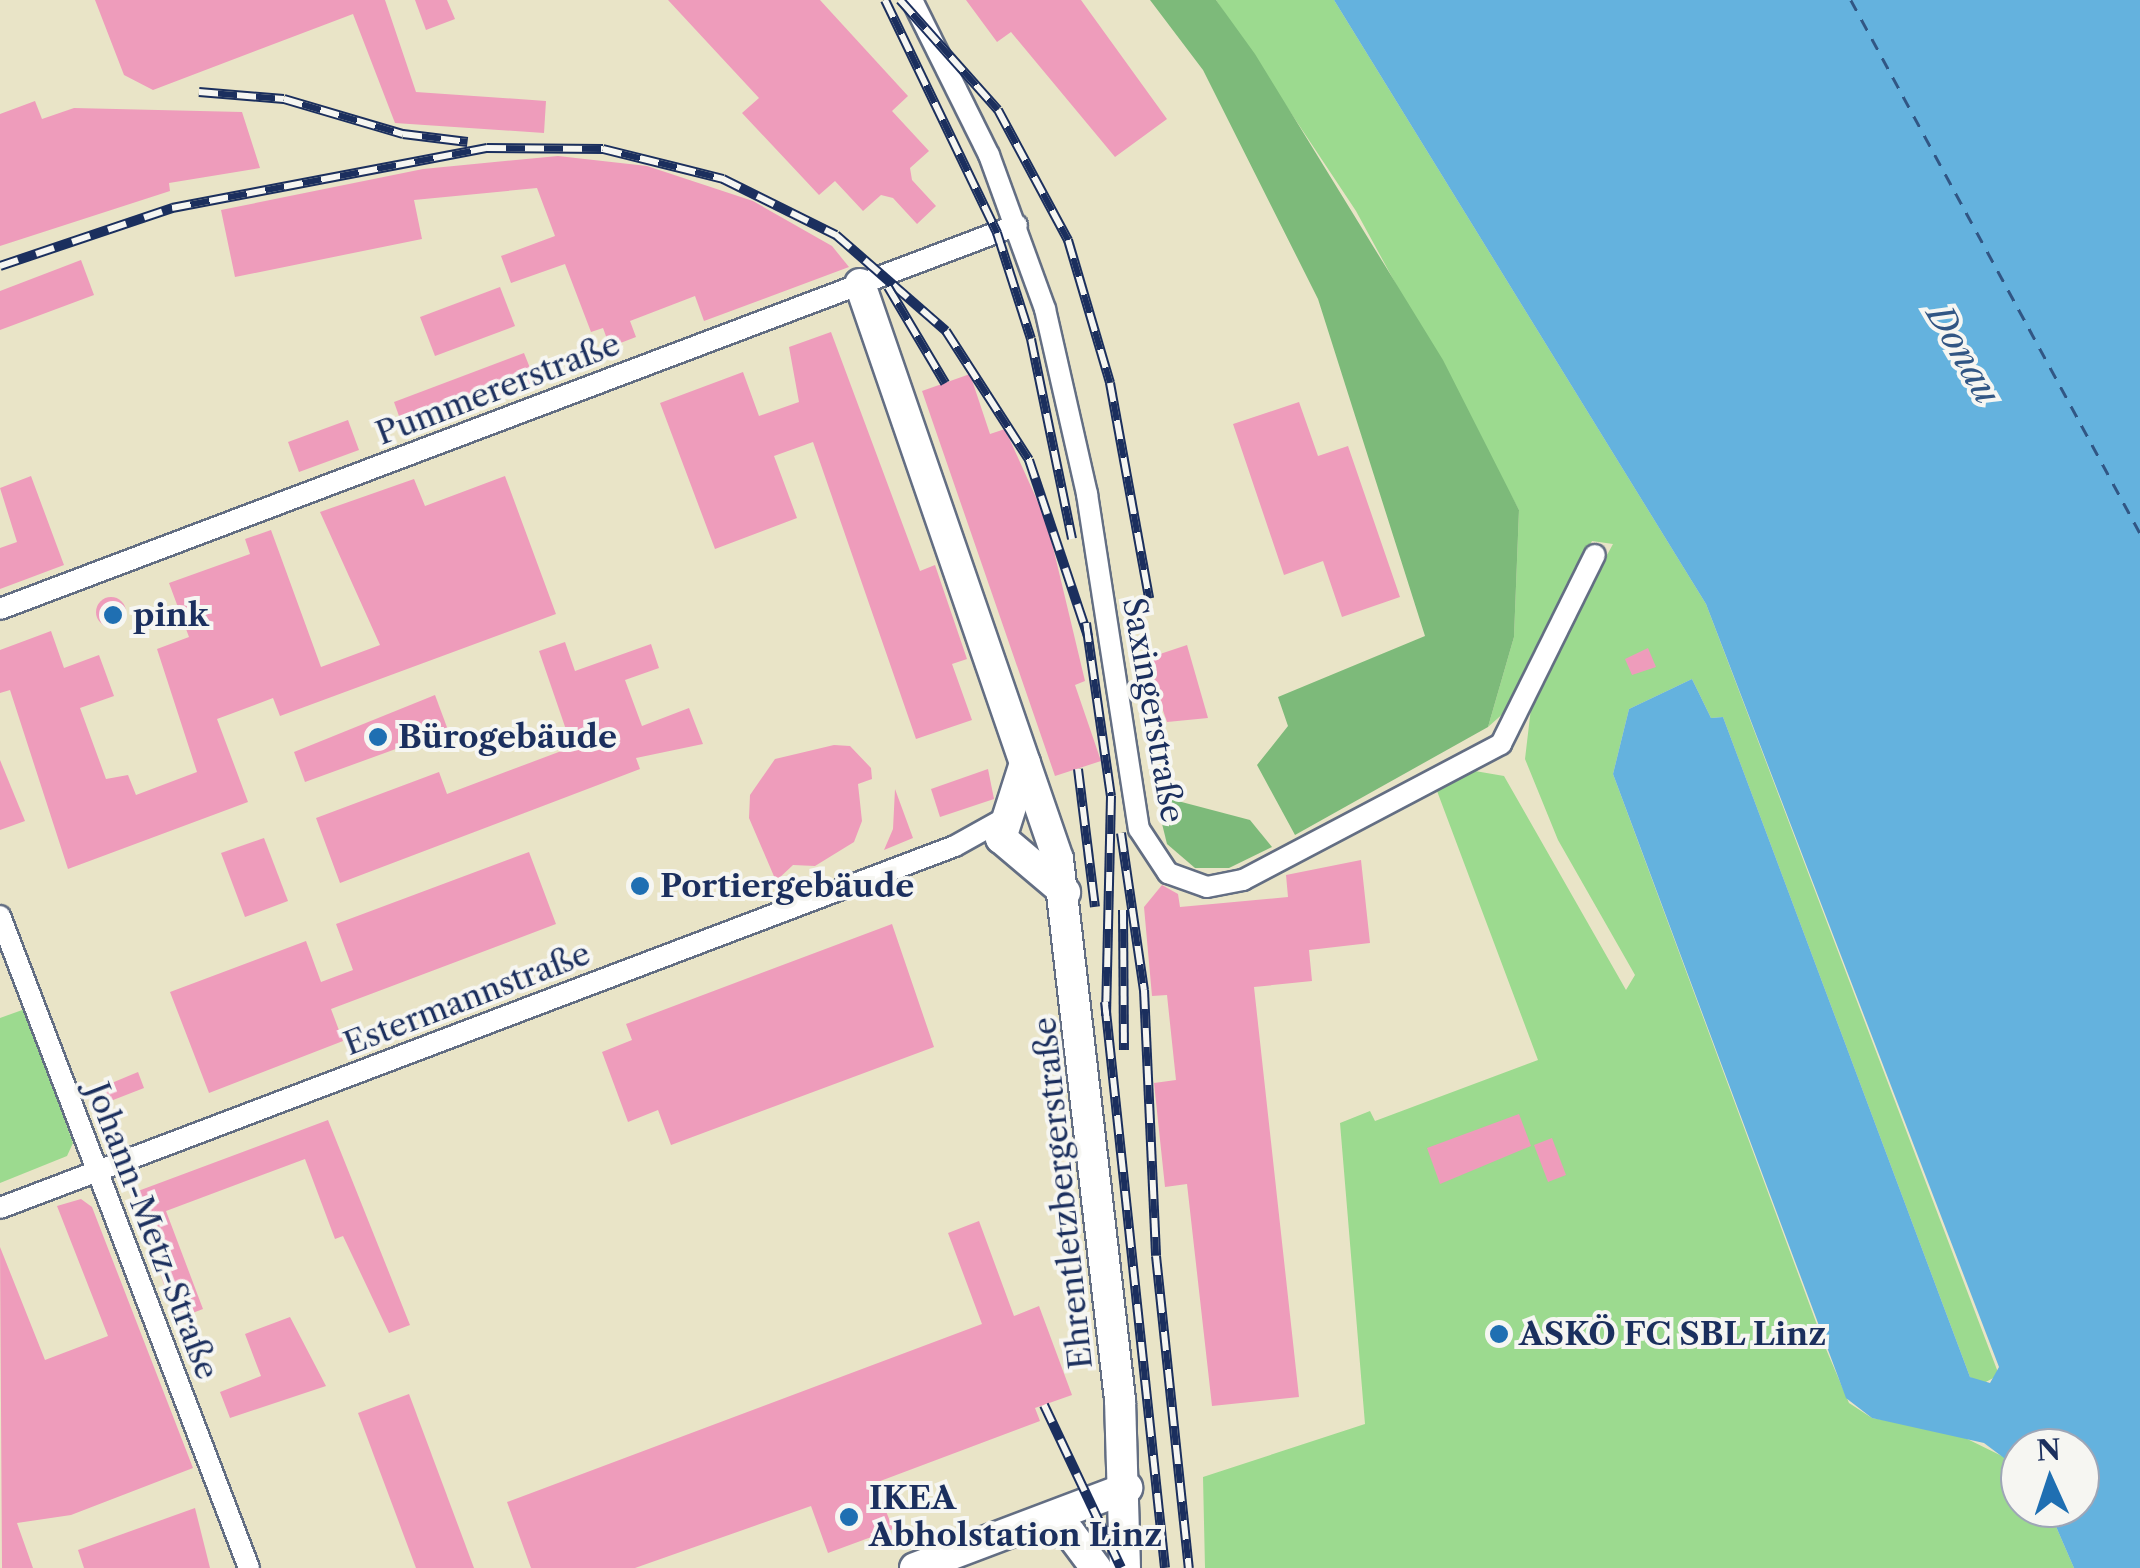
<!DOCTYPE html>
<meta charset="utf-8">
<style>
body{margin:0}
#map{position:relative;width:2140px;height:1568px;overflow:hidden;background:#e9e4c7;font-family:"Libre Caslon Text",serif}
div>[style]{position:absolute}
.green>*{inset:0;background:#9cda8f}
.forest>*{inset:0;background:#7dba7a}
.water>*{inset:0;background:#64b2de}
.ferry>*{height:2.5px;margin-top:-1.25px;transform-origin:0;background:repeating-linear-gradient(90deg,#315684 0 12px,transparent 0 22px)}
.building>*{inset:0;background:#ee9cbb}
.round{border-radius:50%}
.roads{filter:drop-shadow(2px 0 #636e83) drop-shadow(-2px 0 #636e83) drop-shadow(0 2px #636e83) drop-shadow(0 -2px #636e83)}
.street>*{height:20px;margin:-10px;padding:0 10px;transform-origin:10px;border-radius:10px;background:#fff}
.secondary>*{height:30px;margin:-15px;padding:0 15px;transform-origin:15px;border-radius:15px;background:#fff}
.rail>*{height:10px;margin-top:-5px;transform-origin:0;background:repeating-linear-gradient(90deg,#f6f6f2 0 19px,#1b2f5e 0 38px);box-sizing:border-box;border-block:2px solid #1b2f5e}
.dots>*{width:28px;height:28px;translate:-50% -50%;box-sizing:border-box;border:5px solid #f6f6f2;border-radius:50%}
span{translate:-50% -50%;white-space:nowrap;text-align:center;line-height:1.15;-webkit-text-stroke:8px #f6f6f2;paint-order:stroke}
.street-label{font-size:32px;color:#1b2f5e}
.poi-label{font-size:32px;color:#1b2f5e;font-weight:700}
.left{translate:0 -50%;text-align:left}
.water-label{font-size:35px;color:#315684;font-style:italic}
.north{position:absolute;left:2000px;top:1428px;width:100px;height:100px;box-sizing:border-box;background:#f6f6f2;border:2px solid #9ea6b7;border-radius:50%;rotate:357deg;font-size:28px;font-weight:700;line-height:40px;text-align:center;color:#1b2f5e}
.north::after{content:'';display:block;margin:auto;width:35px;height:45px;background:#1f6fb2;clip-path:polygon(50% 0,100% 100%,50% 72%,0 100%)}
</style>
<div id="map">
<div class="green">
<div style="clip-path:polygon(1216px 0,1334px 0,1706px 604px,1999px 1375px,1982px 1384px,1970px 1377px,1723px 717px,1711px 718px,1692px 679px,1629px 709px,1613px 774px,1826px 1349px,1849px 1403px,1872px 1418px,1951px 1431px,2008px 1459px,2020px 1470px,2020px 1508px,2048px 1508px,2074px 1568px,1205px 1568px,1203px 1477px,1365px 1424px,1340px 1123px,1370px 1111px,1375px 1121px,1538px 1060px,1437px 791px,1475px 771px,1504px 776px,1626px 990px,1635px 975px,1558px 840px,1525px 759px,1533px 691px,1613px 544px,1592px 541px,1515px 703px,1488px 727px,1514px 637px,1519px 510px,1356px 211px)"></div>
<div style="clip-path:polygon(25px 1009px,73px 1143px,67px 1156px,0 1183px,0 1018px)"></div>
</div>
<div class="forest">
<div style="clip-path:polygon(1150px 0,1216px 0,1255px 54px,1443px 360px,1519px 510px,1514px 637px,1488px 727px,1295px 835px,1257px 765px,1288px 726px,1278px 697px,1425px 636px,1318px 299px,1203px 70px)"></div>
<div style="clip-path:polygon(1155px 795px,1250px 820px,1272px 847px,1229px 868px,1195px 868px,1167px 844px)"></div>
</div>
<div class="water">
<div style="clip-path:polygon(1334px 0,2140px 0,2140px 1568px,2074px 1568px,2048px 1508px,2080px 1508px,2080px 1448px,2020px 1448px,2020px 1470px,1984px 1443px,1872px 1418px,1846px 1398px,1613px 774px,1629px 709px,1692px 679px,1711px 718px,1723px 717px,1970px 1377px,1990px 1383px,1999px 1367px,1706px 604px)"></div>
</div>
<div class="ferry">
<div style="left:1851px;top:0;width:606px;rotate:61.53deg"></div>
</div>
<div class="building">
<div style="clip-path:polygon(95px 0,385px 0,416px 92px,546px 101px,544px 133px,395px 123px,353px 14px,153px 90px,124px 75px)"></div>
<div style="clip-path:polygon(415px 0,447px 0,455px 19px,426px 30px)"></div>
<div style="clip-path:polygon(668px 0,820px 0,908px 96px,892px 111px,929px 151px,910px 168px,912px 180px,936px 206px,917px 224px,893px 198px,881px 195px,863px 211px,835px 181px,819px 195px,742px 113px,759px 98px)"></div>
<div style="clip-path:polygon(966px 0,1081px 0,1167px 119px,1115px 157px,1011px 32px,997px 42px)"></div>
<div style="clip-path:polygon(35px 101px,42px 119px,74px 108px,242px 112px,260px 168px,169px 183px,170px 191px,0 246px,0 114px)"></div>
<div style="clip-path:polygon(558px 156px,647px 166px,753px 201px,832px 246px,849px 267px,704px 321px,695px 296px,630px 321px,636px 337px,610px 347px,603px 328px,591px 332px,565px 264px,511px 283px,501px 256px,555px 236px,537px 188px,414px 200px,422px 239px,235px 277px,221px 210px,423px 169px)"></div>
<div style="clip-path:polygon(81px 260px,94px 295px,0 330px,0 291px)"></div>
<div style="clip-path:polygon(500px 287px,515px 326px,435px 356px,420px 317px)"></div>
<div style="clip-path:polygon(831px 332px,920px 571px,935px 565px,967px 659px,952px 664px,972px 720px,916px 739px,813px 442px,774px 456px,797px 518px,715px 549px,660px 403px,743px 372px,759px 416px,799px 402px,789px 347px)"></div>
<div style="clip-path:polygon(524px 353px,536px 383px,405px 433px,394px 402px)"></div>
<div style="clip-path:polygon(970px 374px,990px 434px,1005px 429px,1047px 522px,1085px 681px,1075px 685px,1101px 761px,1055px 776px,922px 391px)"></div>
<div style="clip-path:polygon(1299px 402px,1318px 456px,1348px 446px,1400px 597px,1342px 617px,1323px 561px,1284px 575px,1233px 424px)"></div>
<div style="clip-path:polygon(348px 420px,359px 450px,299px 472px,288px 442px)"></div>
<div style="clip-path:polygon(31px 476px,64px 565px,0 589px,0 548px,17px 542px,0 488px)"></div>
<div style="clip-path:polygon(505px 476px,556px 614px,280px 716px,273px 698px,217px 719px,248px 802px,68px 869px,10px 690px,0 693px,0 650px,51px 631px,64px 668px,99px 655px,114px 696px,80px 708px,106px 779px,128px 775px,136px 795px,197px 772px,157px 649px,189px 637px,169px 583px,250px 554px,245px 539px,271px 530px,321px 667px,380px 645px,320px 512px,414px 479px,425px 506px)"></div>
<div class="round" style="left:96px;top:597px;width:30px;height:30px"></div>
<div style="clip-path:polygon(565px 642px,575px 671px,651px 644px,659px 668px,625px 680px,642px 726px,689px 708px,703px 744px,636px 758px,640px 769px,340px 883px,316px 818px,439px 772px,447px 794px,572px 747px,539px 651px)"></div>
<div style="clip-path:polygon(1187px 645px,1208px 718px,1167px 722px,1145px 659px)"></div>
<div style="clip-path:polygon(1648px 648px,1656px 667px,1632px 675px,1625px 659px)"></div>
<div style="clip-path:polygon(435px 695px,448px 730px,305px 782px,294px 752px)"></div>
<div style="clip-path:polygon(834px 745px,850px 746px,871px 768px,872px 779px,858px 784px,862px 821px,854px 842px,815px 866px,793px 865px,776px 881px,749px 818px,750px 795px,775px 759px)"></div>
<div style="clip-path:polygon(0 760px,25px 821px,0 830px)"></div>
<div style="clip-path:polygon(988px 769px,994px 799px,940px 817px,931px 789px)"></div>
<div style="clip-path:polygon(895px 789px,913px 838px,884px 850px,893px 829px)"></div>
<div style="clip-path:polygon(264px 838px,288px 901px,245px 917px,221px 853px)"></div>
<div style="clip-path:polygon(529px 852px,556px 924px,331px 1009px,343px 1041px,209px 1093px,170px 992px,306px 941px,321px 982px,353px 970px,336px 924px)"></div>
<div style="clip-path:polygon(1361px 860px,1370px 943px,1309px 950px,1312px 981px,1254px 987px,1299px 1397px,1212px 1406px,1187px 1184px,1165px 1187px,1154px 1083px,1176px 1080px,1167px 995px,1152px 996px,1144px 907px,1162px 885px,1178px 894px,1180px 907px,1288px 897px,1286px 875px)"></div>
<div style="clip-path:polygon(892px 924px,934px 1047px,671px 1145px,658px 1110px,628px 1122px,602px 1052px,632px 1040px,626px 1024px)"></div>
<div style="clip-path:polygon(138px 1072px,144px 1088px,108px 1102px,102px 1087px)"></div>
<div style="clip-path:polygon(1519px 1114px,1531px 1146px,1440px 1184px,1427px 1148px)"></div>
<div style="clip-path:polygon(328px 1120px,410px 1325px,389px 1333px,343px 1236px,335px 1239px,305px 1159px,166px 1211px,203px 1309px,177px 1319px,130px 1194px)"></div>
<div style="clip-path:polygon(1552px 1138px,1566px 1175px,1548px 1182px,1534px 1145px)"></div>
<div style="clip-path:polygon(81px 1199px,92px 1207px,193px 1468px,71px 1515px,17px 1523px,33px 1568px,2px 1568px,0 1247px,45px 1360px,108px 1336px,57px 1206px)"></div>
<div style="clip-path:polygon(979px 1221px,1014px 1316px,1039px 1306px,1072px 1395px,1035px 1408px,1040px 1421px,875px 1483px,893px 1529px,828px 1553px,811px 1506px,635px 1568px,531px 1568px,507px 1502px,982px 1324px,948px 1233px)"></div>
<div style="clip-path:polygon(290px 1317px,326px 1386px,230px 1418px,220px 1392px,261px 1376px,245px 1334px)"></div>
<div style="clip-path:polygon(409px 1394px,474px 1568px,416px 1568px,358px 1413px)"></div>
<div style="clip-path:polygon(195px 1508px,210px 1568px,84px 1568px,78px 1550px)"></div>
</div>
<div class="roads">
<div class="street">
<div style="left:912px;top:0;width:173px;rotate:63.6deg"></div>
<div style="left:989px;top:155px;width:164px;rotate:70deg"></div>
<div style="left:1045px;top:309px;width:190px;rotate:77.2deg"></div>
<div style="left:1087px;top:494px;width:339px;rotate:81.2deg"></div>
<div style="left:1139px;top:829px;width:53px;rotate:56.6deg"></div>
<div style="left:1168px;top:873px;width:41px;rotate:19.7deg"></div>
<div style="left:1207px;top:887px;width:37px;rotate:-11deg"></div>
<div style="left:1243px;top:880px;width:292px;rotate:-27.8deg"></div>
<div style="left:1501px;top:744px;width:211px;rotate:-63.6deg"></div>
<div style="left:0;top:609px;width:1087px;rotate:-20.69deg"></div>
<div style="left:0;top:916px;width:698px;rotate:69.1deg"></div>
<div style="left:0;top:1208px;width:1021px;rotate:-20.76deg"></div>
<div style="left:955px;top:846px;width:57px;rotate:-29.2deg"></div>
</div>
<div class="secondary">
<div style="left:860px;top:284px;width:608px;rotate:71deg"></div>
<div style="left:1058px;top:859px;width:545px;rotate:83.46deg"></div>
<div style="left:1120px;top:1400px;width:168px;rotate:88.3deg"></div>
<div style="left:1025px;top:763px;width:79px;rotate:107.7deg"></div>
<div style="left:1001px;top:838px;width:84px;rotate:40.2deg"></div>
<div style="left:1032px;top:1528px;width:38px;rotate:7deg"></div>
<div style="left:1070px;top:1533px;width:44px;rotate:53.4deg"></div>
<div style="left:915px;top:1568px;width:227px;rotate:-20.7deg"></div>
</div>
</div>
<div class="rail">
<div style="left:885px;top:0;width:259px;rotate:64.3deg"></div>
<div style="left:997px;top:233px;width:111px;rotate:72.2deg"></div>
<div style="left:1031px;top:339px;width:204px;rotate:78.4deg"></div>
<div style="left:900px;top:0;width:147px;rotate:48.3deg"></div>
<div style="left:998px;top:110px;width:148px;rotate:61.7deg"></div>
<div style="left:1068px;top:240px;width:149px;rotate:73.6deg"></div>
<div style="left:1110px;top:383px;width:219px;rotate:79.7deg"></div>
<div style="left:199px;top:92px;width:85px;rotate:4.7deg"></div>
<div style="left:284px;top:99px;width:124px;rotate:16.4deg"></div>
<div style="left:403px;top:134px;width:65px;rotate:7deg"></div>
<div style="left:0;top:266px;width:182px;rotate:-18.6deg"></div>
<div style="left:172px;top:208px;width:321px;rotate:-10.8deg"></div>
<div style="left:487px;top:148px;width:116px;rotate:0.5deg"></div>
<div style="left:603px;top:149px;width:124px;rotate:14deg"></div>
<div style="left:723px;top:179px;width:126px;rotate:26.4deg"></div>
<div style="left:836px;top:235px;width:146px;rotate:41.1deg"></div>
<div style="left:946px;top:331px;width:153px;rotate:57.2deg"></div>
<div style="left:1029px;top:460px;width:186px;rotate:71.5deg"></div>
<div style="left:888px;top:287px;width:112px;rotate:59.3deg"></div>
<div style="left:1086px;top:623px;width:175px;rotate:81.8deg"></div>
<div style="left:1111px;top:796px;width:220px;rotate:91.3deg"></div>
<div style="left:1078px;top:769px;width:139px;rotate:83deg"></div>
<div style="left:1121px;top:833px;width:159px;rotate:81.7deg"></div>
<div style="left:1144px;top:990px;width:266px;rotate:87.4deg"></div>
<div style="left:1156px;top:1256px;width:314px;rotate:84deg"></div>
<div style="left:1123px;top:910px;width:140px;rotate:89.6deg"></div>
<div style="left:1105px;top:1002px;width:569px;rotate:83.95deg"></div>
<div style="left:1044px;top:1405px;width:180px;rotate:64.7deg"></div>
</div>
<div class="dots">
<div style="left:113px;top:615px;background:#1f6fb2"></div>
<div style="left:378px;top:737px;background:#1f6fb2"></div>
<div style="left:640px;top:886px;background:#1f6fb2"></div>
<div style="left:1499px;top:1334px;background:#1f6fb2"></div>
<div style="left:849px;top:1517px;background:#1f6fb2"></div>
</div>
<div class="street-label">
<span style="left:498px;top:389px;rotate:-21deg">Pummererstraße</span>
<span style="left:1153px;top:710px;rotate:80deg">Saxingerstraße</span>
<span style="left:467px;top:999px;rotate:-21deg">Estermannstraße</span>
<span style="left:1063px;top:1193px;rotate:-96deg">Ehrentletzbergerstraße</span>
<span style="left:152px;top:1231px;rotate:69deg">Johann-Metz-Straße</span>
</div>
<div class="poi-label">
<span class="left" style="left:133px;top:615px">pink</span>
<span class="left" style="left:398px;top:737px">Bürogebäude</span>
<span class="left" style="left:660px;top:886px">Portiergebäude</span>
<span class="left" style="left:1519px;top:1334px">ASKÖ FC SBL Linz</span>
<span class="left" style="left:869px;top:1517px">IKEA<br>Abholstation Linz</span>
</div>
<div class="water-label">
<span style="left:1963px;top:354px;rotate:60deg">Donau</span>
</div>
<div class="north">N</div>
</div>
